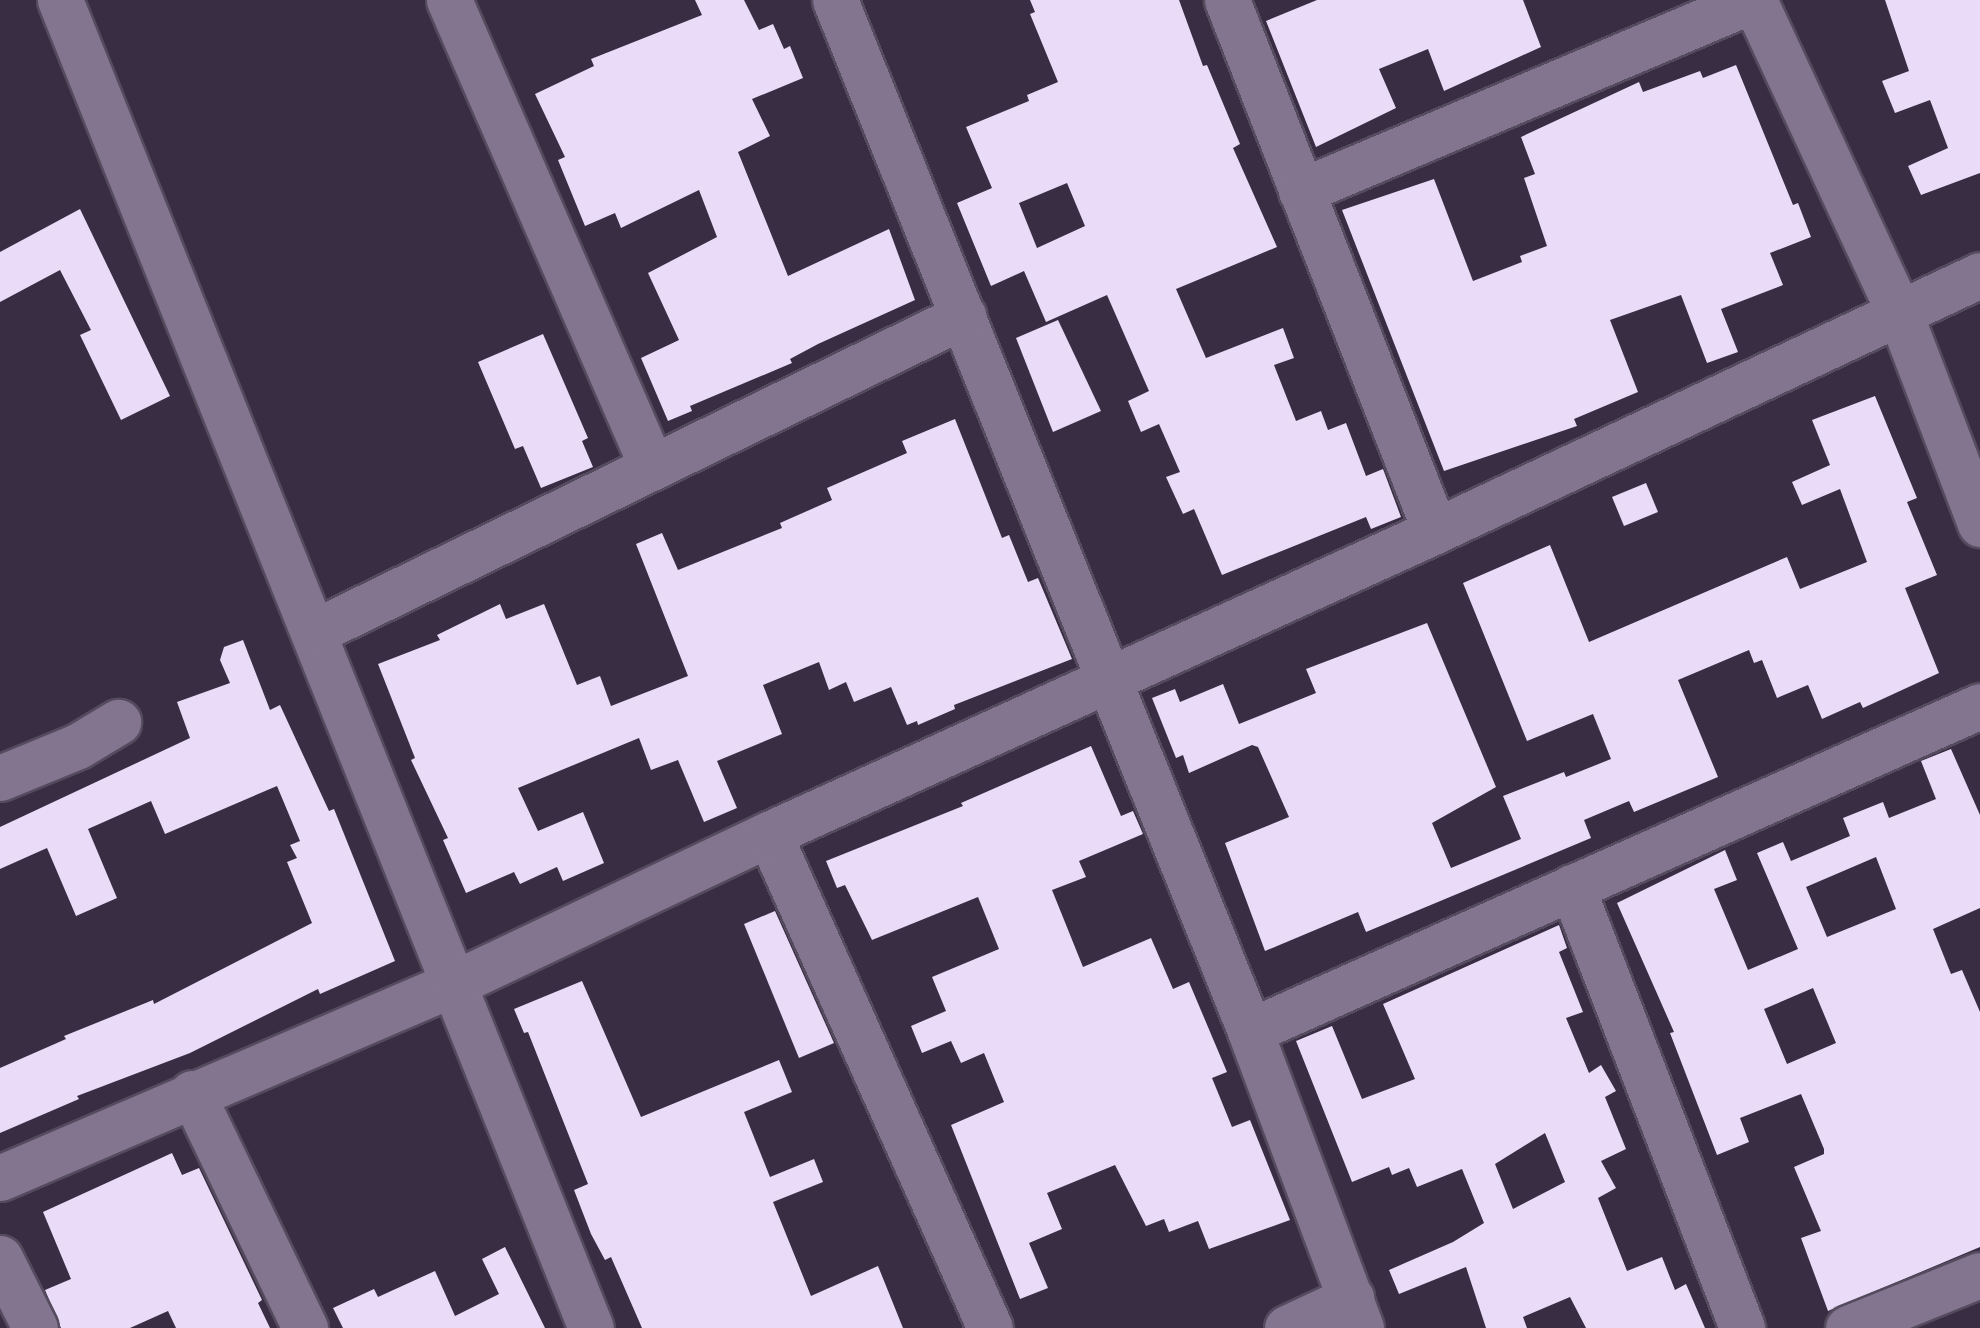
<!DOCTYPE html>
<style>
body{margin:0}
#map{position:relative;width:1980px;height:1328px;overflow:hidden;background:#392d43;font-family:Rubik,sans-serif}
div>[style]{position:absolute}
.building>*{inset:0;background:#eadbf8}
.roads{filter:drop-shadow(2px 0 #554b5e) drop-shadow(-2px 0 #554b5e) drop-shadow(0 2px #554b5e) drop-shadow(0 -2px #554b5e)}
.minor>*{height:45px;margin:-22.5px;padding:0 22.5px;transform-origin:22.5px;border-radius:22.5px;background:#83758f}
span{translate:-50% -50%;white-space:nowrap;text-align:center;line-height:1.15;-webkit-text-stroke:10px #392d43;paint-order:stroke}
</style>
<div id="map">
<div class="building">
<div style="clip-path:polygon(695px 0,744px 0,759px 30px,773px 24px,784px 49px,790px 46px,803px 78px,752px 99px,770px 136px,738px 152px,788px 276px,889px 229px,915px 300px,818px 344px,790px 359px,792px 363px,690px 406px,692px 411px,668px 421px,641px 358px,679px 340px,648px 273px,717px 237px,699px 190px,621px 228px,615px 213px,585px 226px,558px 160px,565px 157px,535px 94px,594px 66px,591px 59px,702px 15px)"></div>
<div style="clip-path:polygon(evenodd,1030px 0,1179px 0,1203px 66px,1207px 65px,1240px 144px,1233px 148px,1277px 247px,1176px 289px,1206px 358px,1283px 328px,1294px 358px,1274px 365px,1296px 421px,1321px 411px,1328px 430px,1346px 423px,1366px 476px,1383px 469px,1401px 517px,1371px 529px,1366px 517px,1222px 575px,1194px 509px,1183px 514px,1166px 477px,1180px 472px,1159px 424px,1141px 432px,1128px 401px,1149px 391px,1107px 295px,1046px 322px,1024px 271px,991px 286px,957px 203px,992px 188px,966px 127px,1029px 101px,1027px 95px,1058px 82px,1030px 14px,1035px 12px,1030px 0,1067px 183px,1085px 226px,1037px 248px,1019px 203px,1067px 183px)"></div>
<div style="clip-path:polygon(1317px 0,1523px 0,1541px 47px,1444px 91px,1428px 49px,1379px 69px,1396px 108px,1316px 147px,1266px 21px)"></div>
<div style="clip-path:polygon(1885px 0,1980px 0,1980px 173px,1921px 195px,1908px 166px,1948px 148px,1930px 100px,1895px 113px,1882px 81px,1909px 71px)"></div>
<div style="clip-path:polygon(1736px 65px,1793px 205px,1798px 203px,1811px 237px,1770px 253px,1783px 285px,1721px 309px,1738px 352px,1707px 363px,1681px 295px,1610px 320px,1638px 392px,1574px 419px,1577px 426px,1444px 471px,1342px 210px,1434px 179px,1473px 281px,1522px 262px,1520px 256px,1547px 246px,1524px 178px,1535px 174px,1521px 137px,1639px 82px,1643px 92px,1700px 71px,1703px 78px)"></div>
<div style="clip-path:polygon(80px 209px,170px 396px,121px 420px,80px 335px,91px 330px,60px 270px,0 302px,0 252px)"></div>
<div style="clip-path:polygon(1058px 320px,1101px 411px,1053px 432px,1016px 338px)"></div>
<div style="clip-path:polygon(543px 334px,588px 438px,582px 441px,593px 467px,541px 488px,523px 446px,515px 449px,478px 362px)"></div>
<div style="clip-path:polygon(1875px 396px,1917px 498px,1907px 502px,1937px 575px,1905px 588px,1939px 673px,1863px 708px,1860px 702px,1822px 719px,1808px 685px,1777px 698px,1762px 660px,1754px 663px,1749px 650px,1678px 680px,1718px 777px,1634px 812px,1629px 801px,1584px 820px,1591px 838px,1366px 932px,1358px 912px,1265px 951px,1225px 843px,1289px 817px,1258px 747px,1252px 745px,1189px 773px,1183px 755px,1176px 758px,1152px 698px,1175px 689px,1180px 702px,1223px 684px,1239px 724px,1316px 693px,1306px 669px,1427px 623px,1496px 787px,1432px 823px,1451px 868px,1521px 839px,1503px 796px,1564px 772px,1566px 777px,1611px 759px,1593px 714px,1527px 741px,1463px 583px,1550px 545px,1589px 642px,1787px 557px,1800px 589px,1867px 562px,1840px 489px,1802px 505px,1792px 482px,1830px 465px,1812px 420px)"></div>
<div style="clip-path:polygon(955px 419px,1002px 538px,1009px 535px,1028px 582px,1038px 578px,1072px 659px,954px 705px,955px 709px,918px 725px,917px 721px,907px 725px,891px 687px,854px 702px,846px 682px,829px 690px,819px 662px,763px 685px,782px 734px,717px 761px,737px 808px,704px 822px,678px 760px,651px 770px,639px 738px,518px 788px,538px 831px,583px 812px,604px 863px,563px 881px,557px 867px,520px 884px,514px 872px,466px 893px,443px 840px,448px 838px,411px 760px,415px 758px,378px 664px,440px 640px,437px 635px,500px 604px,506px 619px,544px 604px,577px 685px,600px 676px,611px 706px,688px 676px,636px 544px,662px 533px,678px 570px,782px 528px,780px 523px,832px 500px,827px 488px,907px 453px,902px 441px)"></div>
<div style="clip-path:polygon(1646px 483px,1658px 512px,1624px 526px,1612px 497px)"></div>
<div style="clip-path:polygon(243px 640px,270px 710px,280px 705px,329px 811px,334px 809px,395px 961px,320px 994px,318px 989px,190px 1053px,77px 1096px,79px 1099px,0 1133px,0 1068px,66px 1039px,64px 1036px,153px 1000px,154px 1004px,312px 923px,287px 862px,297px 858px,290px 845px,300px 841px,277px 786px,165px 834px,151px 801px,88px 829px,117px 898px,76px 916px,47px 848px,0 869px,0 827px,190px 738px,177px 702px,230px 683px,220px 660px,224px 647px)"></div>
<div style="clip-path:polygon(1091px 746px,1121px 816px,1133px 811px,1143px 834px,1079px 861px,1086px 877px,1052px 890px,1083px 967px,1151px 938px,1173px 989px,1189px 982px,1227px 1072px,1212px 1078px,1232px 1127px,1250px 1120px,1290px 1220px,1209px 1249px,1198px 1221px,1169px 1232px,1164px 1219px,1146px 1226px,1115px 1165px,1047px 1193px,1062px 1229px,1029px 1243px,1048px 1288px,1020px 1299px,951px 1125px,1004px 1102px,984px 1053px,961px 1063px,951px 1041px,922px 1053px,911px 1026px,946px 1011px,932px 977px,999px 949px,978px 897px,872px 940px,845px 885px,837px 888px,826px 861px,963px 806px,961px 803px)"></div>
<div style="clip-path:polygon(evenodd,1951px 749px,1980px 815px,1980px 908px,1933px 929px,1951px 974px,1962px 970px,1980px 1012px,1980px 1247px,1828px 1311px,1801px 1238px,1821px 1231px,1794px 1167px,1824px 1154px,1824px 1149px,1801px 1094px,1740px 1118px,1749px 1142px,1717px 1155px,1670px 1033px,1674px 1032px,1617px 903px,1725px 850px,1737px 880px,1714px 889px,1748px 970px,1798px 949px,1757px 853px,1783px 842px,1791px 861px,1850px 836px,1843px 818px,1883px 802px,1889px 818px,1936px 799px,1921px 761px,1951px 749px,1876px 857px,1896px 909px,1827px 937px,1806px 887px,1876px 857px,1951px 749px,1813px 988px,1836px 1043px,1787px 1064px,1764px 1009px,1813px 988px)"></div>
<div style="clip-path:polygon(775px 911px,834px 1043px,799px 1058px,744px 924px)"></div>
<div style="clip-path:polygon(evenodd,1559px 925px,1567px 948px,1559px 952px,1583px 1012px,1566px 1018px,1589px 1073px,1601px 1065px,1616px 1091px,1605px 1097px,1626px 1149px,1601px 1161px,1616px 1188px,1598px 1198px,1627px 1271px,1662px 1257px,1675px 1290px,1686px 1284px,1705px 1328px,1586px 1328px,1570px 1297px,1523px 1317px,1527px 1328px,1486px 1328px,1466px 1267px,1399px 1294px,1389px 1270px,1453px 1242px,1484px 1223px,1462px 1169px,1417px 1187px,1409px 1168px,1392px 1175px,1389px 1167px,1352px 1182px,1296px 1041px,1332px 1026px,1362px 1099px,1415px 1079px,1383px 1004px,1559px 925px,1545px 1133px,1565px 1182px,1513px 1209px,1495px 1164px,1545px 1133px)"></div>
<div style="clip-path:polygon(582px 981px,641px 1117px,779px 1060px,792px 1092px,744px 1112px,770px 1177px,814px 1159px,823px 1182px,773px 1202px,811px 1296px,878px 1266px,903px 1328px,642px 1328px,611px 1257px,605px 1260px,591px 1234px,574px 1190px,588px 1184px,528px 1032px,524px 1033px,514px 1009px)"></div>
<div style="clip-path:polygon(172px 1153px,182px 1175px,199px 1168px,262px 1300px,258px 1303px,270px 1328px,176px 1328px,168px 1311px,130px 1328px,61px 1328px,45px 1290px,71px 1279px,43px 1212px)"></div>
<div style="clip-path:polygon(505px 1247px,545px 1328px,343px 1328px,333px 1308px,374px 1289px,378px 1297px,435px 1271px,455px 1316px,499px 1294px,482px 1259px)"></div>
</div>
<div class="roads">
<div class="minor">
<div style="left:60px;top:0;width:1430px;rotate:68.21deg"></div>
<div style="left:449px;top:0;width:509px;rotate:66.51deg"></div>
<div style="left:835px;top:0;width:1111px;rotate:68.07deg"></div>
<div style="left:1250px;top:1031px;width:317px;rotate:69.5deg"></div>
<div style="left:1227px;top:0;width:570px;rotate:68.61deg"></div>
<div style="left:1754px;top:0;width:346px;rotate:65.1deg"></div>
<div style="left:1900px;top:314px;width:225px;rotate:69.1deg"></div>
<div style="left:1301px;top:191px;width:492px;rotate:-22.9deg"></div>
<div style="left:316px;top:631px;width:720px;rotate:-25.96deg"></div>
<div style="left:0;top:778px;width:84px;rotate:-22.3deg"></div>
<div style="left:78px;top:746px;width:47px;rotate:-31deg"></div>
<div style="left:769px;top:834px;width:541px;rotate:65.9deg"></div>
<div style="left:1572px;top:887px;width:473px;rotate:68.9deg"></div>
<div style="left:1250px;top:1031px;width:799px;rotate:-24deg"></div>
<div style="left:192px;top:1093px;width:261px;rotate:64.3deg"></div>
<div style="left:0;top:1178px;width:495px;rotate:-23.2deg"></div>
<div style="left:455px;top:983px;width:348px;rotate:-25.4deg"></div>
<div style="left:769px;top:834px;width:732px;rotate:-24.46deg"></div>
<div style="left:1435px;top:531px;width:602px;rotate:-25.16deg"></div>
<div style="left:0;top:1258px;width:78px;rotate:63.4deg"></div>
<div style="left:1287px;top:1328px;width:71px;rotate:-25.1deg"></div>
<div style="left:1848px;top:1328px;width:142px;rotate:-21.9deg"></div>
</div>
</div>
</div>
